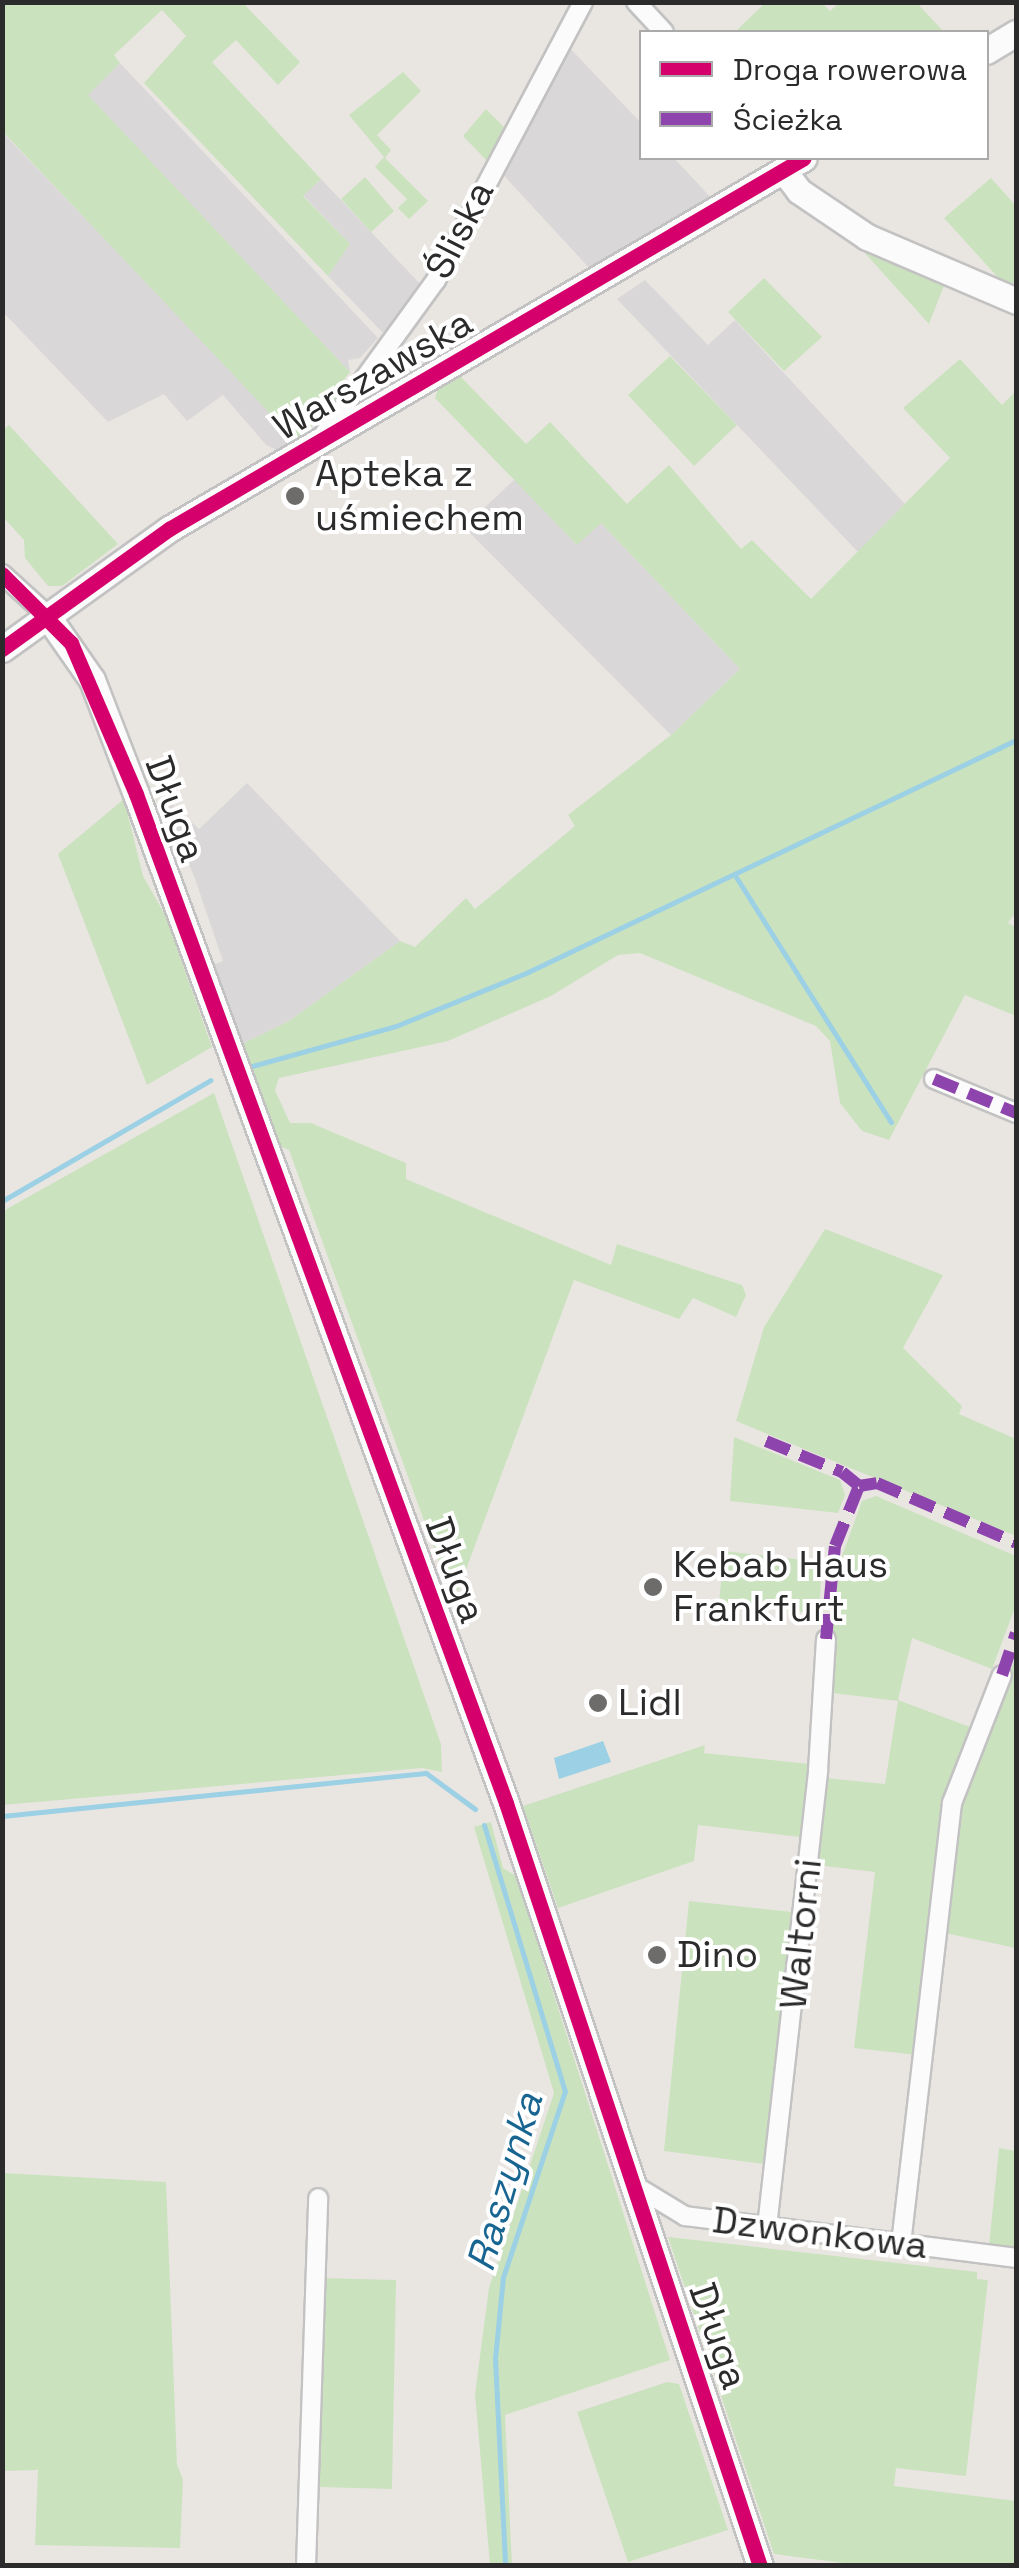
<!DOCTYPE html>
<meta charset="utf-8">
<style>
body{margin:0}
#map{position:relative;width:1019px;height:2568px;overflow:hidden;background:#e9e6e2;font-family:"Space Grotesk",sans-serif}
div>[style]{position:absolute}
.industrial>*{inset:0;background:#dad7d9}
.green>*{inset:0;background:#cbe2be}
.water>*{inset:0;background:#9cd0e4}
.stream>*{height:5px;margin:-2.5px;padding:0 2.5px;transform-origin:2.5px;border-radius:2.5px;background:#9cd0e4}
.roads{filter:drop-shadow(2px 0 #c3c2c2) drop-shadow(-2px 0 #c3c2c2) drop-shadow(0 2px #c3c2c2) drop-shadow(0 -2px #c3c2c2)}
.street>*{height:18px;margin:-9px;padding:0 9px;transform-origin:9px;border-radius:9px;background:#fcfbfb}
.secondary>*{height:25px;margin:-12.5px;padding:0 12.5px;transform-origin:12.5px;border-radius:12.5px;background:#fcfbfb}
.quiet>*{height:12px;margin-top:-6px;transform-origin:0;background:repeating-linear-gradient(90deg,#8e44ad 0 25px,transparent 0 37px)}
.cycleway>*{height:15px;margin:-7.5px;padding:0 7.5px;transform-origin:7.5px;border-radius:7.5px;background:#d6006c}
.dots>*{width:28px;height:28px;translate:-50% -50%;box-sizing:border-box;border:5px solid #fff;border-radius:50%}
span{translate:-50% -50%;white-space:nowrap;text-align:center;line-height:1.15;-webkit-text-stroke:8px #fff;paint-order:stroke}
.street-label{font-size:38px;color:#2b2b2b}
.poi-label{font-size:38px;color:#2b2b2b}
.left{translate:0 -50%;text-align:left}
.water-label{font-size:40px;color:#186592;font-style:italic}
.frame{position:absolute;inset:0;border:5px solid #2b2b2b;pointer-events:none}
.legend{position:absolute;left:639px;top:30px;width:350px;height:130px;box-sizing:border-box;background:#fff;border:2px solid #aaa;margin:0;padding:12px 18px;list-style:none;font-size:30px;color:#2b2b2b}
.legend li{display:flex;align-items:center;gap:20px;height:50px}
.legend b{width:50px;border:2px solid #aaa}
</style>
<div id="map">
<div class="industrial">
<div style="clip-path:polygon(566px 44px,641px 123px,642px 158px,674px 158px,715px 202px,591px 270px,497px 168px)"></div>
<div style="clip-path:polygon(120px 63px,378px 338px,360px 358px,348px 360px,350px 372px,87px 95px)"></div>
<div style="clip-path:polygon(2px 132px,260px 401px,295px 440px,279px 451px,266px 445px,223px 395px,187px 421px,164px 394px,108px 422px,3px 312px)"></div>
<div style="clip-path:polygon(321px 179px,422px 286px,390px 331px,382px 332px,328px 276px,349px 243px,303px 195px)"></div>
<div style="clip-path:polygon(645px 280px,708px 345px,735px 320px,905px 504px,858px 552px,617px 299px)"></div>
<div style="clip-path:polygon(515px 479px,576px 544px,600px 522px,740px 669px,671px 735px,464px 527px)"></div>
<div style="clip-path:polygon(247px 783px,400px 941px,289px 1021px,242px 1044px,213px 965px,223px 961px,195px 879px,182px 847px,172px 849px,161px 817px,172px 804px,199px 829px)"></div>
</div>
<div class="green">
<div style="clip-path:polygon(3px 3px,243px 3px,300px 62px,278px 85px,236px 40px,212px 62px,321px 179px,303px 196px,350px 244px,328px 276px,144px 83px,186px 36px,162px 10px,114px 55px,120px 63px,88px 95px,350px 372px,338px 387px,343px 394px,297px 442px,3px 132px)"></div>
<div style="clip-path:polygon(765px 3px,822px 3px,830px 11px,839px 3px,917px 3px,944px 32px,735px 32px)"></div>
<div style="clip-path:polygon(403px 72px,421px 91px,377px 135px,391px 150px,385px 158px,428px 201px,409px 219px,398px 208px,407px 199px,375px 167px,384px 157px,349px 115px)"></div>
<div style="clip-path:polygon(486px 109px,506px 129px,487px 161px,463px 136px)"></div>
<div style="clip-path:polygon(365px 177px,394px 211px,371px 232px,341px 199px)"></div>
<div style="clip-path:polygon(991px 178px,1016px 206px,1016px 283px,1002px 282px,944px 218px)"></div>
<div style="clip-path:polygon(863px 251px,945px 283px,929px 324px)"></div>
<div style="clip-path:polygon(764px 278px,822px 337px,784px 371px,728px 312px)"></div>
<div style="clip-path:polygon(670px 356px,737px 425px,694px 466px,628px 395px)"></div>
<div style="clip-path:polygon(960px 359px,1002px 405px,1016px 391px,1016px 912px,1008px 923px,1016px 927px,1016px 1016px,965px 995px,889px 1140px,862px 1131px,840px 1103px,830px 1041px,816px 1026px,640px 953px,618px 955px,551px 996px,448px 1041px,279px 1078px,275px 1090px,290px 1123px,311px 1123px,406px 1163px,406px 1179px,611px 1265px,617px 1244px,742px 1285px,746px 1295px,736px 1317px,693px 1298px,679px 1319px,574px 1280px,458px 1591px,446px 1581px,289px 1150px,273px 1143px,242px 1044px,289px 1021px,400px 941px,415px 947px,466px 898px,475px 909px,575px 826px,568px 815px,671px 735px,740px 669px,601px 523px,577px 545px,435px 398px,438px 389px,460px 376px,526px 444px,550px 422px,627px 504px,669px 465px,741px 549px,752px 540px,811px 599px,950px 458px,903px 408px)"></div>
<div style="clip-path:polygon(9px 425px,118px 544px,62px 586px,48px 586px,25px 558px,24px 540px,3px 517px,3px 430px)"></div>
<div style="clip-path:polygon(124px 799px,143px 876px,165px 915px,212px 1047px,147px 1085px,58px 854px)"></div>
<div style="clip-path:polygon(214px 1093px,441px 1744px,442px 1772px,422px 1768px,3px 1805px,3px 1211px)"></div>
<div style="clip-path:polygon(825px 1229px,943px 1275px,903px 1348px,962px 1406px,959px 1414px,1016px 1439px,1016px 1536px,736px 1421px,764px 1327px)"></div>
<div style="clip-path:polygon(734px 1437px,840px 1480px,845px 1495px,838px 1513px,730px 1501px)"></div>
<div style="clip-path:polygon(876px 1496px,1016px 1556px,1016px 1605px,992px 1669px,912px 1638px,898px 1700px,970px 1727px,943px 1797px,917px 2055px,854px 2048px,875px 1872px,816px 1865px,826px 1778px,885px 1784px,898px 1701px,833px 1693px,833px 1614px,842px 1556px,862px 1501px)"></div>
<div style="clip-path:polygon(724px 1551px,822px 1562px,819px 1614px,719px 1603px)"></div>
<div style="clip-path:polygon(1016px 1656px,1016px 1948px,945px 1933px,963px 1792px)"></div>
<div style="clip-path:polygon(705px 1745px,704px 1753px,809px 1764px,800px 1837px,698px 1825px,694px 1861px,558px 1908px,523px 1806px)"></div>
<div style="clip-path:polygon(491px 1822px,503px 1868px,516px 1876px,670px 2360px,505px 2415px,512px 2566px,490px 2565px,475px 2394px,489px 2288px,554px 2093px,474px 1827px)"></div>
<div style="clip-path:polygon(689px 1901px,792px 1912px,764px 2164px,664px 2151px)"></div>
<div style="clip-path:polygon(999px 2148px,1016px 2151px,1016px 2250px,989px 2246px)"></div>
<div style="clip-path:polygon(3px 2173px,166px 2182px,177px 2464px,183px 2480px,180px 2548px,35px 2545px,38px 2470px,3px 2471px)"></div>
<div style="clip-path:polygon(668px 2237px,977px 2272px,977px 2279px,988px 2280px,966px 2476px,896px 2468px,894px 2486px,1016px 2501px,1016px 2565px,867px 2566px,774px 2554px)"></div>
<div style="clip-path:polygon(322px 2278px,396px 2280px,392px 2489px,318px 2487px)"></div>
<div style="clip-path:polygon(667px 2382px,679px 2384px,728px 2530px,628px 2562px,577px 2412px)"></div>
</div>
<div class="water">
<div style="clip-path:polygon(603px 1741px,611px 1762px,559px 1779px,554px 1758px)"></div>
</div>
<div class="stream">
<div style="left:736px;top:877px;width:290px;rotate:57.7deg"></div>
<div style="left:252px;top:1066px;width:149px;rotate:-15.5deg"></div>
<div style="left:396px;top:1026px;width:143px;rotate:-22.2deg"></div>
<div style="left:528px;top:972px;width:540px;rotate:-25.43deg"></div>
<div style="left:2px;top:1201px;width:241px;rotate:-30.1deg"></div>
<div style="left:2px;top:1816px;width:426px;rotate:-5.8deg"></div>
<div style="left:426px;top:1773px;width:61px;rotate:36.3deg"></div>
<div style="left:484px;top:1825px;width:278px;rotate:73.1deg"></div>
<div style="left:565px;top:2091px;width:196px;rotate:108.4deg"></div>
<div style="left:503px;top:2277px;width:81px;rotate:95.6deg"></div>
<div style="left:495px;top:2358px;width:208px;rotate:87.2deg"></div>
</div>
<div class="roads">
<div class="street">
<div style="left:636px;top:2px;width:41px;rotate:47deg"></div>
<div style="left:319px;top:441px;width:199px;rotate:-54deg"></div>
<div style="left:436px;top:280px;width:314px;rotate:-62.1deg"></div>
<div style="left:2px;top:574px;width:59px;rotate:42.3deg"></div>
<div style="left:934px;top:1079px;width:89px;rotate:22.5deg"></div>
<div style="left:634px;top:2185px;width:60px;rotate:31.3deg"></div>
<div style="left:685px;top:2216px;width:334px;rotate:7.2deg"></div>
<div style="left:767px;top:2227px;width:460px;rotate:-83.6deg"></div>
<div style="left:818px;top:1770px;width:131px;rotate:-86.5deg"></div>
<div style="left:901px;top:2244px;width:444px;rotate:-83.4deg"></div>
<div style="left:952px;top:1803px;width:137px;rotate:-68.7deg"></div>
<div style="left:306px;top:2566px;width:368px;rotate:-88.1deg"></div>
</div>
<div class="secondary">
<div style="left:986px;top:51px;width:35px;rotate:-31deg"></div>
<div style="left:784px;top:171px;width:25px;rotate:53deg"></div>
<div style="left:799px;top:191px;width:82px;rotate:34.1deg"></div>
<div style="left:867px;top:237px;width:162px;rotate:23.2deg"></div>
<div style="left:46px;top:614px;width:80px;rotate:55.1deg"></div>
<div style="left:92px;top:680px;width:122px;rotate:68.9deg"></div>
<div style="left:136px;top:794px;width:1075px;rotate:69.86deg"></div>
<div style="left:506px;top:1803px;width:804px;rotate:71.59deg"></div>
<div style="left:2px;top:649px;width:206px;rotate:-35.7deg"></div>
<div style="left:169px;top:529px;width:735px;rotate:-30.3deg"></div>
</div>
</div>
<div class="quiet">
<div style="left:934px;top:1079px;width:89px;rotate:22.5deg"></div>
<div style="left:766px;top:1441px;width:82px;rotate:22.2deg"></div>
<div style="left:842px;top:1472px;width:22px;rotate:39deg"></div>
<div style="left:859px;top:1486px;width:18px;rotate:-9deg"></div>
<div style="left:877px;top:1483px;width:151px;rotate:23.3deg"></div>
<div style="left:826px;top:1639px;width:93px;rotate:-84.5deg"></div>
<div style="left:835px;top:1546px;width:65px;rotate:-68.2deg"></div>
<div style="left:1002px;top:1675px;width:44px;rotate:-71.6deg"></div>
</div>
<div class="cycleway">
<div style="left:2px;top:574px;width:98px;rotate:45deg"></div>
<div style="left:71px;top:643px;width:164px;rotate:66.7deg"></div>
<div style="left:136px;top:794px;width:1075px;rotate:69.86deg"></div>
<div style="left:506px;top:1803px;width:804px;rotate:71.59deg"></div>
<div style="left:2px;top:649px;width:206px;rotate:-35.7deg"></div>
<div style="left:169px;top:529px;width:735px;rotate:-30.3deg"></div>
</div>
<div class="dots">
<div style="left:295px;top:496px;background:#6e6c6b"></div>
<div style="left:653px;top:1587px;background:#6e6c6b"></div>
<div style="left:598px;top:1703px;background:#6e6c6b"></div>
<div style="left:657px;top:1955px;background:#6e6c6b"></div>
</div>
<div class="street-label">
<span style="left:460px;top:230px;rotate:-63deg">Śliska</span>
<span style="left:373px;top:375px;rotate:-30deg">Warszawska</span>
<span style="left:175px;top:809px;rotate:70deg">Długa</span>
<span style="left:455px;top:1570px;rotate:70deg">Długa</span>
<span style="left:801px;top:1934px;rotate:-84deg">Waltorni</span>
<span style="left:820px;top:2233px;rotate:7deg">Dzwonkowa</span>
<span style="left:718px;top:2336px;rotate:71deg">Długa</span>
</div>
<div class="poi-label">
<span class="left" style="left:315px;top:496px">Apteka z<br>uśmiechem</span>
<span class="left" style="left:673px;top:1587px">Kebab Haus<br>Frankfurt</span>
<span class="left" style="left:618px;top:1703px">Lidl</span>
<span class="left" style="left:677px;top:1955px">Dino</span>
</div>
<div class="water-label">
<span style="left:505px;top:2182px;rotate:-74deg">Raszynka</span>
</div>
<div class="frame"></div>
<ul class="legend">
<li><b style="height:12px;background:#d6006c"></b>Droga rowerowa</li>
<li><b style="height:12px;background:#8e44ad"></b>Ścieżka</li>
</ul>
</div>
